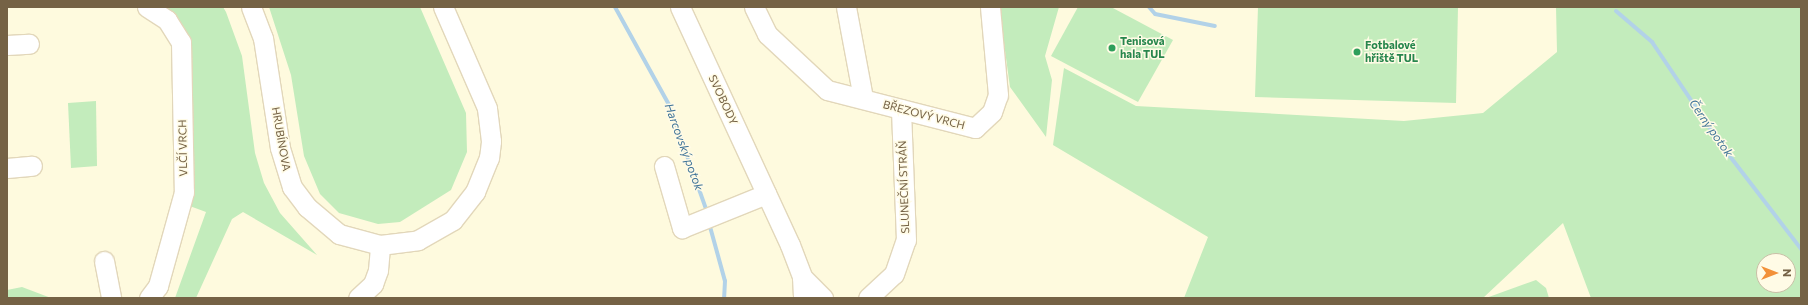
<!DOCTYPE html>
<meta charset="utf-8">
<style>
body{margin:0}
#map{position:relative;width:1808px;height:305px;overflow:hidden;background:#fefade;font-family:Commissioner,sans-serif}
div>[style]{position:absolute}
.green>*{inset:0;background:#c3ecbc}
.stream>*{height:4px;margin:-2px;padding:0 2px;transform-origin:2px;border-radius:2px;background:#b2d2e8}
.roads{filter:drop-shadow(1px 0 #e2d7ba) drop-shadow(-1px 0 #e2d7ba) drop-shadow(0 1px #e2d7ba) drop-shadow(0 -1px #e2d7ba)}
.minor>*{height:19px;margin:-9.5px;padding:0 9.5px;transform-origin:9.5px;border-radius:9.5px;background:#fff}
.dots>*{width:11px;height:11px;translate:-50% -50%;box-sizing:border-box;border:2px solid #fffbe6;border-radius:50%}
span{translate:-50% -50%;white-space:nowrap;text-align:center;line-height:1.15;-webkit-text-stroke:3px #fffbe6;paint-order:stroke}
.leisure-label{font-size:11px;color:#27864d;font-weight:700}
.left{translate:0 -50%;text-align:left}
.street-label{font-size:11px;color:#756245}
.water-label{font-size:12px;color:#417599;font-style:italic}
.frame{position:absolute;inset:0;border:8px solid #756245;pointer-events:none}
.north{position:absolute;left:1756px;top:253px;width:40px;height:40px;box-sizing:border-box;background:#fffbe6;border:1px solid #c8bea6;border-radius:50%;rotate:90deg;font-size:11px;font-weight:700;line-height:16px;text-align:center;color:#756245}
.north::after{content:'';display:block;margin:auto;width:14px;height:18px;background:#f29139;clip-path:polygon(50% 0,100% 100%,50% 72%,0 100%)}
</style>
<div id="map">
<div class="green">
<div style="clip-path:polygon(159px 7px,223px 7px,226px 12px,242px 56px,255px 153px,264px 183px,280px 213px,317px 255px,243px 212px,232px 219px,196px 298px,175px 298px,206px 212px,187px 205px,190px 44px)"></div>
<div style="clip-path:polygon(269px 7px,420px 7px,466px 113px,467px 152px,451px 190px,400px 222px,378px 224px,339px 213px,320px 194px,304px 156px,291px 75px)"></div>
<div style="clip-path:polygon(999px 7px,1059px 7px,1045px 56px,1052px 80px,1046px 137px,1010px 87px)"></div>
<div style="clip-path:polygon(1078px 7px,1111px 7px,1173px 40px,1138px 102px,1051px 56px)"></div>
<div style="clip-path:polygon(1258px 7px,1458px 7px,1456px 103px,1255px 97px)"></div>
<div style="clip-path:polygon(evenodd,1556px 7px,1801px 7px,1801px 298px,1591px 298px,1563px 223px,1483px 298px,1184px 298px,1208px 237px,1053px 145px,1064px 68px,1136px 106px,1404px 121px,1483px 113px,1557px 52px,1556px 7px,1764px 261px,1788px 261px,1788px 285px,1764px 285px,1764px 261px)"></div>
<div style="clip-path:polygon(96px 101px,97px 166px,71px 168px,68px 103px)"></div>
<div style="clip-path:polygon(1536px 280px,1546px 288px,1549px 298px,1486px 298px)"></div>
<div style="clip-path:polygon(22px 287px,51px 298px,7px 298px,7px 290px)"></div>
</div>
<div class="stream">
<div style="left:615px;top:7px;width:112px;rotate:61.1deg"></div>
<div style="left:669px;top:105px;width:114px;rotate:70.4deg"></div>
<div style="left:1149px;top:7px;width:9px;rotate:49deg"></div>
<div style="left:1155px;top:14px;width:61px;rotate:11.3deg"></div>
<div style="left:1616px;top:11px;width:48px;rotate:40.7deg"></div>
<div style="left:1652px;top:42px;width:125px;rotate:56.1deg"></div>
<div style="left:1722px;top:146px;width:130px;rotate:52.5deg"></div>
<div style="left:709px;top:223px;width:60px;rotate:74.6deg"></div>
<div style="left:725px;top:281px;width:17px;rotate:93deg"></div>
</div>
<div class="roads">
<div class="minor">
<div style="left:147px;top:7px;width:24px;rotate:33deg"></div>
<div style="left:167px;top:20px;width:26px;rotate:58deg"></div>
<div style="left:181px;top:42px;width:150px;rotate:88.9deg"></div>
<div style="left:184px;top:192px;width:98px;rotate:105.5deg"></div>
<div style="left:158px;top:286px;width:15px;rotate:127deg"></div>
<div style="left:251px;top:7px;width:33px;rotate:69deg"></div>
<div style="left:263px;top:38px;width:111px;rotate:81.2deg"></div>
<div style="left:280px;top:148px;width:41px;rotate:72.9deg"></div>
<div style="left:292px;top:187px;width:25px;rotate:53deg"></div>
<div style="left:307px;top:207px;width:42px;rotate:40.2deg"></div>
<div style="left:339px;top:234px;width:42px;rotate:15deg"></div>
<div style="left:380px;top:245px;width:38px;rotate:-7deg"></div>
<div style="left:418px;top:240px;width:40px;rotate:-29.7deg"></div>
<div style="left:453px;top:220px;width:36px;rotate:-52deg"></div>
<div style="left:475px;top:192px;width:37px;rotate:-68deg"></div>
<div style="left:489px;top:158px;width:17px;rotate:-83deg"></div>
<div style="left:491px;top:141px;width:33px;rotate:-97deg"></div>
<div style="left:487px;top:108px;width:110px;rotate:-113.5deg"></div>
<div style="left:680px;top:7px;width:262px;rotate:65.2deg"></div>
<div style="left:790px;top:245px;width:34px;rotate:69deg"></div>
<div style="left:802px;top:277px;width:21px;rotate:87deg"></div>
<div style="left:754px;top:7px;width:30px;rotate:64deg"></div>
<div style="left:767px;top:34px;width:82px;rotate:43deg"></div>
<div style="left:827px;top:90px;width:153px;rotate:14.4deg"></div>
<div style="left:975px;top:128px;width:23px;rotate:-43deg"></div>
<div style="left:992px;top:112px;width:18px;rotate:-71deg"></div>
<div style="left:998px;top:95px;width:88px;rotate:-95.2deg"></div>
<div style="left:846px;top:7px;width:93px;rotate:79.4deg"></div>
<div style="left:7px;top:45px;width:22px;rotate:-3deg"></div>
<div style="left:664px;top:166px;width:65px;rotate:73.8deg"></div>
<div style="left:682px;top:228px;width:91px;rotate:-22deg"></div>
<div style="left:7px;top:168px;width:25px;rotate:-5deg"></div>
<div style="left:104px;top:261px;width:38px;rotate:79deg"></div>
<div style="left:802px;top:277px;width:30px;rotate:45deg"></div>
<div style="left:358px;top:298px;width:21px;rotate:-43deg"></div>
<div style="left:373px;top:284px;width:15px;rotate:-70deg"></div>
<div style="left:378px;top:270px;width:25px;rotate:-85deg"></div>
<div style="left:868px;top:298px;width:35px;rotate:-43deg"></div>
<div style="left:894px;top:274px;width:36px;rotate:-71deg"></div>
<div style="left:906px;top:240px;width:131px;rotate:-92.2deg"></div>
</div>
</div>
<div class="dots">
<div style="left:1112px;top:48px;background:#2e9e5b"></div>
<div style="left:1357px;top:52px;background:#2e9e5b"></div>
</div>
<div class="leisure-label">
<span class="left" style="left:1120px;top:48px">Tenisová<br>hala TUL</span>
<span class="left" style="left:1365px;top:52px">Fotbalové<br>hřiště TUL</span>
</div>
<div class="street-label">
<span style="left:723px;top:100px;rotate:65deg">SVOBODY</span>
<span style="left:924px;top:115px;rotate:15deg">BŘEZOVÝ VRCH</span>
<span style="left:281px;top:139px;rotate:80deg">HRUBÍNOVA</span>
<span style="left:183px;top:148px;rotate:-91deg">VLČÍ VRCH</span>
<span style="left:904px;top:187px;rotate:-92deg">SLUNEČNÍ STRÁŇ</span>
</div>
<div class="water-label">
<span style="left:1711px;top:128px;rotate:55deg">Černý potok</span>
<span style="left:684px;top:147px;rotate:70deg">Harcovský potok</span>
</div>
<div class="frame"></div>
<div class="north">N</div>
</div>
